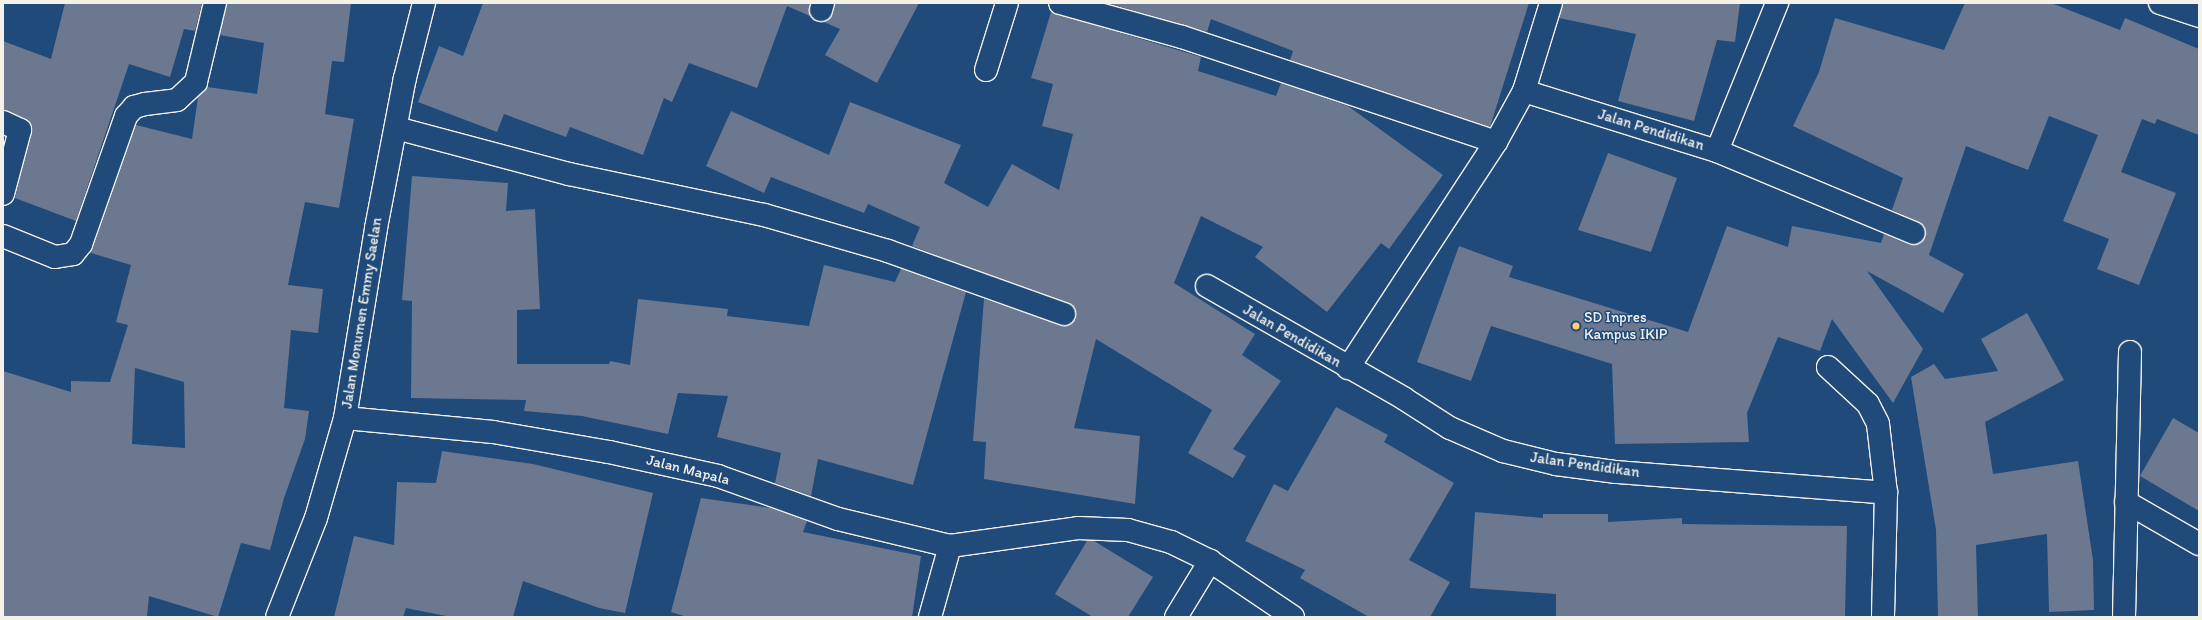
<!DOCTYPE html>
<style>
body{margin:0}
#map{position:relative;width:2202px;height:620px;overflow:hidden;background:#1f4a7a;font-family:Itim,sans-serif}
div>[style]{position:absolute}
.building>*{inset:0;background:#6b7890}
.roads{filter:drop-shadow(1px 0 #f4f1e8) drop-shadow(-1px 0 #f4f1e8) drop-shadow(0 1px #f4f1e8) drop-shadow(0 -1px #f4f1e8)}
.minor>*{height:22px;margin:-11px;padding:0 11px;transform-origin:11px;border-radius:11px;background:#1f4a7a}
.dots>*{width:11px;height:11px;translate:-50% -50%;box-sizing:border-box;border:2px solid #1f4a7a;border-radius:50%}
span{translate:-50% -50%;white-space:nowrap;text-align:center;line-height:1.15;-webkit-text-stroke:3px #1f4a7a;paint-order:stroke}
.street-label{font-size:15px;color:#f4f1e8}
.poi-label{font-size:15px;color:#f4f1e8}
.left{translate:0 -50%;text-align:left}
.frame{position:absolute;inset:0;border:4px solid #f4f1e8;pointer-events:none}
</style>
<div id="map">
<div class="building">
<div style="clip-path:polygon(65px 3px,202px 3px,195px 31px,184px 29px,170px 77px,129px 64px,76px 221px,15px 198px,32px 128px,26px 119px,3px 110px,3px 41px,51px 59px)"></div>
<div style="clip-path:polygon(evenodd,227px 3px,351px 3px,344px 62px,332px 61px,325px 114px,354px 119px,339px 208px,305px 202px,288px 285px,323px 289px,318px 333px,291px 330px,284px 408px,309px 411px,305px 439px,284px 498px,270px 550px,241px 543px,218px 617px,149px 596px,147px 617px,3px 617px,3px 371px,71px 392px,71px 381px,110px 382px,128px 325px,116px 322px,131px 265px,91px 253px,136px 125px,192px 139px,198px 97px,207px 87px,257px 94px,264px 43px,220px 35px,227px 3px,135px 368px,184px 382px,185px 448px,132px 444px,135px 368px)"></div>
<div style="clip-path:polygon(483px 3px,810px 3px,810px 16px,787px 6px,757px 88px,689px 63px,672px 102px,664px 98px,643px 155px,570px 127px,566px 137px,504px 114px,497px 132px,418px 102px,439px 46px,463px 56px)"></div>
<div style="clip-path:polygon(835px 3px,919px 3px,877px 83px,825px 55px,840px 29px,824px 22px,833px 14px)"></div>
<div style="clip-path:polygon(1107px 3px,1529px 3px,1490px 127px,1290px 60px,1293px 51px,1211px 19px,1207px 32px)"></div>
<div style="clip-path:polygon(1563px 3px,1740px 3px,1735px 42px,1717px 40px,1694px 121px,1618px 101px,1636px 34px,1559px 18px)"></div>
<div style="clip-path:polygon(1965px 3px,2051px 3px,2120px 30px,2125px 18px,2199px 49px,2199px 135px,2157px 119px,2155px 124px,2142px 119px,2121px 172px,2176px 193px,2139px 285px,2097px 269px,2109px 239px,2063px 221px,2098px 135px,2049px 116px,2028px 170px,1966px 146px,1929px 255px,1964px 274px,1943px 313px,1867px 271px,1923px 349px,1893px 403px,1832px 319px,1820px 351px,1778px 337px,1747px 413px,1749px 442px,1615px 444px,1612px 364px,1491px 326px,1471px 381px,1417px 362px,1459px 246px,1513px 266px,1509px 277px,1688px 332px,1727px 226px,1788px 247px,1792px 226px,1881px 243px,1884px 234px,1910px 245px,1921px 243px,1926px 232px,1924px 225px,1892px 210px,1903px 178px,1793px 126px,1819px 72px,1835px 18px,1944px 50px)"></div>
<div style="clip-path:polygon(1051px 12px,1201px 57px,1198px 71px,1276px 96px,1281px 83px,1348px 106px,1443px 175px,1389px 249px,1381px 243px,1327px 312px,1255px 257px,1263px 247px,1201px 216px,1174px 283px,1255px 334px,1242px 355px,1281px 381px,1233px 449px,1246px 456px,1233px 478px,1188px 453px,1212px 410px,1096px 339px,1074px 428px,1140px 436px,1135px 504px,984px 479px,986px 442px,973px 441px,984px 299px,1066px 326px,1076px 319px,1073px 306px,912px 246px,920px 227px,868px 204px,864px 213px,771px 177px,764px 193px,706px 166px,731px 111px,829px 155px,850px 102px,961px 145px,944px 183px,988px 207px,1012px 164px,1059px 190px,1073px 134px,1042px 126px,1053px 84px,1031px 78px)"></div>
<div style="clip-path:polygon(1608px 153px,1677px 178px,1651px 252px,1578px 230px)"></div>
<div style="clip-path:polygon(412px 176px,508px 183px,506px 211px,535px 209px,540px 309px,517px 310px,517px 364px,609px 364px,610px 361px,630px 365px,638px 299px,728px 309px,727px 316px,809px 326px,824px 265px,895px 282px,901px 269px,966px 292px,913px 485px,818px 459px,811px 496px,775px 483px,781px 453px,717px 437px,728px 396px,678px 393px,668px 434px,582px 416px,524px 411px,526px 400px,411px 398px,412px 301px,402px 300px)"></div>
<div style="clip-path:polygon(2027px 313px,2064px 380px,1985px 422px,1993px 474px,2078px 461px,2093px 560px,2094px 610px,2049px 612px,2047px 534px,1976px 545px,1978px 617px,1938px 617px,1936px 530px,1911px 377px,1934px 364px,1945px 379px,1998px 371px,1981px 339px)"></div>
<div style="clip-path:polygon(1336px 407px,1388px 435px,1384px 442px,1454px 483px,1409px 560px,1450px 582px,1430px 617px,1369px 617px,1300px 578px,1305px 570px,1245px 541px,1274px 484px,1288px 491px)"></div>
<div style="clip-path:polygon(2173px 418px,2199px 433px,2199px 511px,2140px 476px)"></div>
<div style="clip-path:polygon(442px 451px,533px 464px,653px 493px,625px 613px,599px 608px,523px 581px,513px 617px,451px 617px,406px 608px,403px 617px,334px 617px,354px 536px,394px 545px,397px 482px,436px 483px)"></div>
<div style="clip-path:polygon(701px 498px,771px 508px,807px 521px,803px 532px,921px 556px,912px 617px,687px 617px,671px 612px)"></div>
<div style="clip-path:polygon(1475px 512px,1543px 518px,1543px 514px,1608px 514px,1608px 522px,1682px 518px,1682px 524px,1847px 526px,1845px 617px,1556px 617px,1556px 594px,1470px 588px)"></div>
<div style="clip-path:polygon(1087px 541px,1094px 541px,1153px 577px,1128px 617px,1093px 617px,1055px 594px)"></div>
</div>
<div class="roads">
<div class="minor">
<div style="left:1060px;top:3px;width:127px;rotate:15.6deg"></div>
<div style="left:1182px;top:37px;width:331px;rotate:18.5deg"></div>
<div style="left:2160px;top:3px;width:41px;rotate:18.4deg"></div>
<div style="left:821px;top:10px;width:7px;rotate:-74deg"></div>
<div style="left:986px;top:70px;width:70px;rotate:-72.6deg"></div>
<div style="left:1524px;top:91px;width:202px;rotate:17.3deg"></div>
<div style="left:1717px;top:151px;width:160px;rotate:-67.9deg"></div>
<div style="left:3px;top:122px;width:19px;rotate:25deg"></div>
<div style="left:20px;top:130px;width:66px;rotate:104.9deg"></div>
<div style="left:396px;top:128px;width:179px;rotate:14.9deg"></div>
<div style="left:569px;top:174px;width:199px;rotate:11.9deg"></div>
<div style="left:764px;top:215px;width:129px;rotate:16.2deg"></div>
<div style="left:888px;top:251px;width:187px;rotate:19.7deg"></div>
<div style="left:1717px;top:151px;width:213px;rotate:22.6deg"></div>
<div style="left:3px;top:236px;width:56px;rotate:22deg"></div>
<div style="left:55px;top:257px;width:18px;rotate:-9deg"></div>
<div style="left:73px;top:254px;width:13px;rotate:-51deg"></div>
<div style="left:81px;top:244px;width:136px;rotate:-70.6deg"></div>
<div style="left:126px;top:116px;width:12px;rotate:-48deg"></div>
<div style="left:134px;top:107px;width:11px;rotate:-15deg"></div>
<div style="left:145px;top:104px;width:32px;rotate:-7deg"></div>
<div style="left:177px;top:100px;width:26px;rotate:-43deg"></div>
<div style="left:196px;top:82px;width:81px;rotate:-76.5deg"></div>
<div style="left:1207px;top:286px;width:226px;rotate:29.7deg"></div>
<div style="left:1403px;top:398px;width:56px;rotate:32.6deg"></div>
<div style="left:1450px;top:428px;width:58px;rotate:23.5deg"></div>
<div style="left:1503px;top:451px;width:55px;rotate:13.8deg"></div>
<div style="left:1556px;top:464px;width:61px;rotate:7.6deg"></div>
<div style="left:1616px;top:472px;width:271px;rotate:4.4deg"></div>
<div style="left:1828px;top:367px;width:54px;rotate:42.8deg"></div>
<div style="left:1868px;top:404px;width:22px;rotate:63deg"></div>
<div style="left:1878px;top:424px;width:69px;rotate:83.4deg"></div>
<div style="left:1886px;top:493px;width:124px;rotate:91.4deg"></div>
<div style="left:1348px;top:368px;width:270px;rotate:-56.8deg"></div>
<div style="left:1496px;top:142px;width:58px;rotate:-61.2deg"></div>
<div style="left:1524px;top:91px;width:92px;rotate:-72.9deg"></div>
<div style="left:345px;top:418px;width:149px;rotate:5.4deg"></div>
<div style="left:493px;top:432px;width:118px;rotate:9.8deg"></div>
<div style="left:609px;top:452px;width:112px;rotate:12.4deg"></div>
<div style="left:718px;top:476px;width:127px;rotate:19.7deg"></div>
<div style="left:838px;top:519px;width:115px;rotate:13.6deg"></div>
<div style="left:950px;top:546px;width:129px;rotate:-8deg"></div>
<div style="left:1078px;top:528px;width:50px;rotate:2.3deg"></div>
<div style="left:1128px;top:530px;width:45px;rotate:15.6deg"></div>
<div style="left:1171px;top:542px;width:43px;rotate:26deg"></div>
<div style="left:1210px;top:561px;width:100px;rotate:34deg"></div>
<div style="left:2126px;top:502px;width:84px;rotate:29.9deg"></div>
<div style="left:277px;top:617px;width:106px;rotate:-68.5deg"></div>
<div style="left:316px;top:518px;width:104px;rotate:-73.8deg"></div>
<div style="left:345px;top:418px;width:193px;rotate:-80.7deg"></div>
<div style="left:376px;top:228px;width:153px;rotate:-79.1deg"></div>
<div style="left:405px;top:78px;width:77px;rotate:-75.8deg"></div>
<div style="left:930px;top:617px;width:74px;rotate:-74.3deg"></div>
<div style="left:1176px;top:617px;width:66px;rotate:-58.7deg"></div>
<div style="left:2124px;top:617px;width:265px;rotate:-88.7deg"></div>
</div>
</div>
<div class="dots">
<div style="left:1576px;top:326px;background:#ffd166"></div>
</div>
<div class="street-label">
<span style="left:1651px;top:130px;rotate:17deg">Jalan Pendidikan</span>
<span style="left:362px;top:313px;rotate:-81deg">Jalan Monumen Emmy Saelan</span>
<span style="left:1292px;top:336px;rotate:30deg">Jalan Pendidikan</span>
<span style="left:1585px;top:465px;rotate:8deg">Jalan Pendidikan</span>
<span style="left:688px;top:470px;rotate:14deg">Jalan Mapala</span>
</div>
<div class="poi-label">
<span class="left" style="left:1584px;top:326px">SD Inpres<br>Kampus IKIP</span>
</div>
<div class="frame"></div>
</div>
